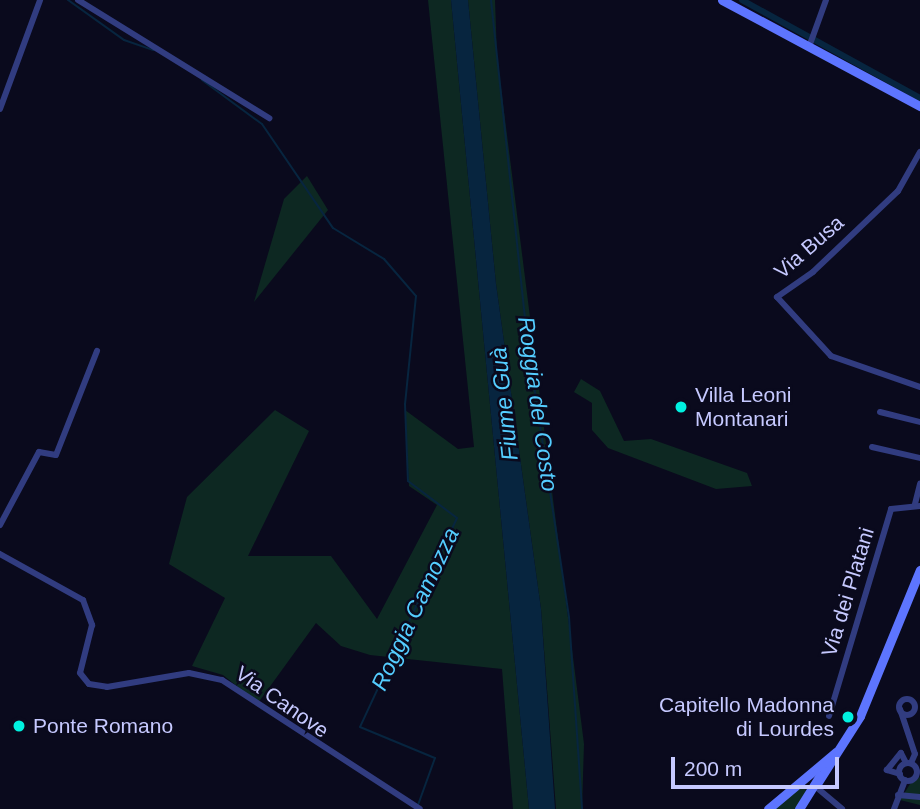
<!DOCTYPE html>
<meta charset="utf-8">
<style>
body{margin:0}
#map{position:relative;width:920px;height:809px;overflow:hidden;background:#0a0a1d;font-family:Arial,sans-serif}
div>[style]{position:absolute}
.green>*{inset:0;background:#0d2822}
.water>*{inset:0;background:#07253f}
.stream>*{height:2px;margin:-1px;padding:0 1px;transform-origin:1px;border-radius:1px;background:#07253f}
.canal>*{height:6px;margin:-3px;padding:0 3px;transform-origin:3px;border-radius:3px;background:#07253f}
.street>*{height:6px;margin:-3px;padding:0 3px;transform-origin:3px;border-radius:3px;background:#313c80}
.street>.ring{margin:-3px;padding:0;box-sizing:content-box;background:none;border:6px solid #313c80;border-radius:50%}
.secondary>*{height:9px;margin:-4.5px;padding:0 4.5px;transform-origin:4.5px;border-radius:4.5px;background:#5d75ff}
.dots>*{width:19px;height:19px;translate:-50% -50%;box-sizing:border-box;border:4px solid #0a0a1d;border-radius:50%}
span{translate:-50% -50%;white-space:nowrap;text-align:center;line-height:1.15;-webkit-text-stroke:5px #0a0a1d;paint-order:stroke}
.street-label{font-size:21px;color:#c6c9ff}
.poi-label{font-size:21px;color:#c6c9ff}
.left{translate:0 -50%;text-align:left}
.right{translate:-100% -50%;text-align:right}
.water-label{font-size:23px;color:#54cdff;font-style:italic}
.scale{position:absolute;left:671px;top:757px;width:168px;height:32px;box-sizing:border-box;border:4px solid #c6c9ff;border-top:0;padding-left:9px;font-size:21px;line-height:24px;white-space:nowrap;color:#c6c9ff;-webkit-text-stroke:5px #0a0a1d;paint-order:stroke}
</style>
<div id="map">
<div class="green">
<div style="clip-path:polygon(428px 0,451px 0,529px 809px,513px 809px,502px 669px,370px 655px,341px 646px,316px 623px,258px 703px,223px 675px,192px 666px,225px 598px,169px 564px,187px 497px,275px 410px,309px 431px,248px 556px,331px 556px,377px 619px,437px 505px,409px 486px,405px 410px,458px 449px,474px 447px)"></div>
<div style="clip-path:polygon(468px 0,495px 0,497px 56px,584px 744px,582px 809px,556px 809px,541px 609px,496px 284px)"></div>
<div style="clip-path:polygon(307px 176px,328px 210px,254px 302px,284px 199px)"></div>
<div style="clip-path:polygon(581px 379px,600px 391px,624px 441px,651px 439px,747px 473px,752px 486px,716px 489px,608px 448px,592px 430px,592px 403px,574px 392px)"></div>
<div style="clip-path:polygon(920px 777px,920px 805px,900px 800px,910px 784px)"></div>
<div style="clip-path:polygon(805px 778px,806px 797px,797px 809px,774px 809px)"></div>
</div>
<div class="water">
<div style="clip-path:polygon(451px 0,468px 0,496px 284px,541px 609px,555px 809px,529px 809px)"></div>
</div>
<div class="stream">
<div style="left:68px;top:0;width:69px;rotate:35.5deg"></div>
<div style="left:124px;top:40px;width:31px;rotate:19deg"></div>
<div style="left:491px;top:0;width:348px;rotate:83.9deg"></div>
<div style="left:528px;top:346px;width:274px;rotate:81.4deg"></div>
<div style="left:569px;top:617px;width:192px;rotate:86.1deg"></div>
<div style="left:202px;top:80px;width:74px;rotate:36.3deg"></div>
<div style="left:262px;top:124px;width:126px;rotate:55.7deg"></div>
<div style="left:333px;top:228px;width:60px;rotate:31.3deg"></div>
<div style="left:384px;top:259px;width:49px;rotate:49.1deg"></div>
<div style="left:416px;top:296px;width:109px;rotate:95.8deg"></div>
<div style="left:405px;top:404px;width:77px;rotate:87.8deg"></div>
<div style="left:408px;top:481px;width:61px;rotate:37.1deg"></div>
<div style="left:457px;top:518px;width:230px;rotate:114.9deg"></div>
<div style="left:360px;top:727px;width:81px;rotate:22.5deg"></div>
<div style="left:435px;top:758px;width:50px;rotate:109.9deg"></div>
</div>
<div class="canal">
<div style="left:742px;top:0;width:203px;rotate:28.8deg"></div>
</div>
<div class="street">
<div style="left:78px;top:0;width:225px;rotate:31.7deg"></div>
<div style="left:809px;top:47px;width:50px;rotate:-70.1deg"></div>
<div style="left:0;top:109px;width:116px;rotate:-69.8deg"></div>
<div style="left:920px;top:152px;width:45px;rotate:119.4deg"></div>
<div style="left:898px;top:191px;width:117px;rotate:136.4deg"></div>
<div style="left:813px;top:272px;width:44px;rotate:145.2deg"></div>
<div style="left:777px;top:297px;width:80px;rotate:47.5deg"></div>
<div style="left:831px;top:356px;width:94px;rotate:19.2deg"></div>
<div style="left:880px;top:412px;width:41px;rotate:14deg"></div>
<div style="left:872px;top:447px;width:49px;rotate:12.9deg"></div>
<div style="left:915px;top:504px;width:21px;rotate:-76deg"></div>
<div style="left:0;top:525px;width:83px;rotate:-61.9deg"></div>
<div style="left:39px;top:452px;width:17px;rotate:10deg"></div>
<div style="left:56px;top:455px;width:112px;rotate:-68.5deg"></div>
<div style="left:0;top:554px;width:95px;rotate:29deg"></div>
<div style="left:83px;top:600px;width:27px;rotate:70deg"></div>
<div style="left:92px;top:625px;width:49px;rotate:104deg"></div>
<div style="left:80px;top:673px;width:14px;rotate:51deg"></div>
<div style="left:89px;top:684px;width:18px;rotate:9deg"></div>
<div style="left:107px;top:687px;width:83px;rotate:-9.7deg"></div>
<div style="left:189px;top:673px;width:34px;rotate:12deg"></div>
<div style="left:222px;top:680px;width:236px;rotate:33.1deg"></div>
<div class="ring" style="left:899px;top:699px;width:10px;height:10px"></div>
<div style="left:900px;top:709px;width:47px;rotate:71.6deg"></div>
<div style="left:915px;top:754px;width:10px;rotate:114deg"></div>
<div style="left:829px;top:716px;width:216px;rotate:-73.3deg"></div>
<div style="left:891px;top:509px;width:29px;rotate:-6deg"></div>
<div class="ring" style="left:899px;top:763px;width:12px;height:12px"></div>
<div style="left:900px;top:774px;width:14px;rotate:-163deg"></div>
<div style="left:887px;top:770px;width:22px;rotate:-51deg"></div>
<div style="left:901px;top:753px;width:11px;rotate:63deg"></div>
<div style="left:816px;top:787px;width:34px;rotate:40deg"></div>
<div style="left:898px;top:795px;width:22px;rotate:5deg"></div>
<div style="left:894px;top:809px;width:31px;rotate:-69deg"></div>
</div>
<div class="secondary">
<div style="left:722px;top:0;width:225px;rotate:28.2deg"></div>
<div style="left:818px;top:782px;width:78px;rotate:-57.5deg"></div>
<div style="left:860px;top:716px;width:158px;rotate:-67.7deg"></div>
<div style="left:768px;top:809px;width:89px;rotate:-40deg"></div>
<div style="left:799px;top:809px;width:39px;rotate:-58deg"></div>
</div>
<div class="dots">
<div style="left:681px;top:407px;background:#00f1e0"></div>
<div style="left:848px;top:717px;background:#00f1e0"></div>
<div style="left:19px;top:726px;background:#00f1e0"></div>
</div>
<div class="street-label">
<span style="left:809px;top:247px;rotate:-41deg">Via Busa</span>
<span style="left:848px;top:592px;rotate:-73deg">Via dei Platani</span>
<span style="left:282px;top:702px;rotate:35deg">Via Canove</span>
</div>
<div class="poi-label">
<span class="left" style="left:695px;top:407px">Villa Leoni<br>Montanari</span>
<span class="right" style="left:834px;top:717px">Capitello Madonna<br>di Lourdes</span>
<span class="left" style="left:33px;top:726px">Ponte Romano</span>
</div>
<div class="water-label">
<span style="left:504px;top:404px;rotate:-96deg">Fiume Guà</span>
<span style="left:538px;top:404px;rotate:82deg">Roggia del Costo</span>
<span style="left:415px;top:609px;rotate:-65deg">Roggia Camozza</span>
</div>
<div class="scale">200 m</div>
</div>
